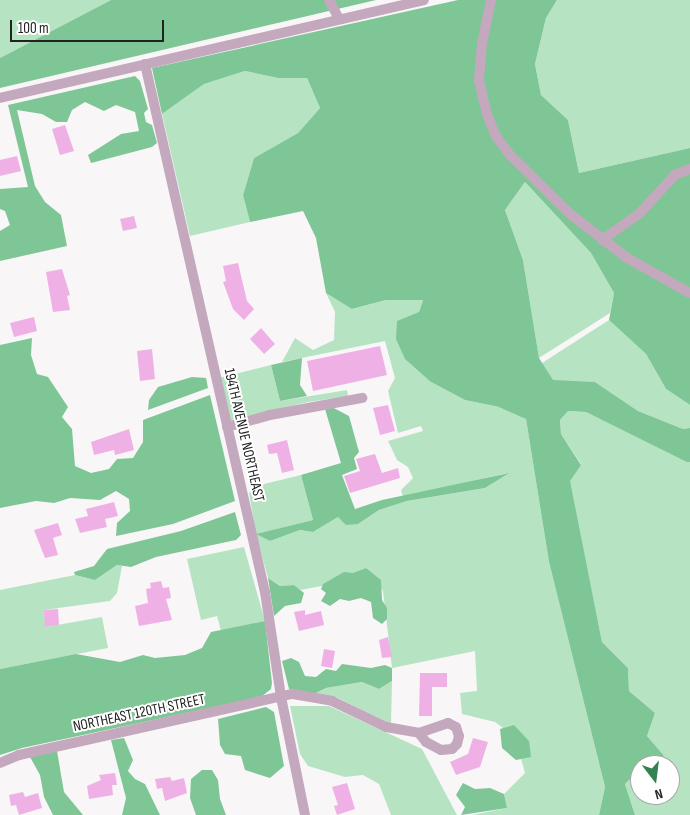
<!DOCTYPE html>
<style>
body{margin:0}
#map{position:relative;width:690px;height:815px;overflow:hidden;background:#f9f6f8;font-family:"Sofia Sans Condensed",sans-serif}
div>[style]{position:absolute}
.green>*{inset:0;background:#b6e4c3}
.forest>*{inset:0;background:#7fc697}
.building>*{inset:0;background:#efb1e5}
.minor>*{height:10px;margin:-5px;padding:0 5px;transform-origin:5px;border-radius:5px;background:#c3a8be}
span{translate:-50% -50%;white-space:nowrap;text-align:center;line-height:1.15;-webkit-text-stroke:4px #fff;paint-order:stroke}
.street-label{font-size:15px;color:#232223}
.north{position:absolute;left:630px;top:755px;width:50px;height:50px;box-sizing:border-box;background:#fff;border:1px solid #a7a7a7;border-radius:50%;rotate:165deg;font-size:14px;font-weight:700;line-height:20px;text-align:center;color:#232223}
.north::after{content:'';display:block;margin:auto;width:18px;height:22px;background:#328252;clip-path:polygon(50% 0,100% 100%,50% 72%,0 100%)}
.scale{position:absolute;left:10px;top:20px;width:154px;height:22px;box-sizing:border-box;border:2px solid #232223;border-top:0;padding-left:6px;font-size:15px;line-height:18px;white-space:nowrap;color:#232223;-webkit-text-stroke:4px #fff;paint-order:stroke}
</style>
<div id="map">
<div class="green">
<div style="clip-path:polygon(0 0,111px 0,0 58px)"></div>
<div style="clip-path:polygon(557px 0,690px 0,690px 148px,579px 173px,568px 120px,541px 95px,535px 64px,546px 18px)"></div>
<div style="clip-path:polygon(245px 71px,278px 78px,307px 78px,320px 108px,298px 133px,254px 158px,243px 195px,250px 222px,190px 236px,162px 114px,204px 84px)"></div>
<div style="clip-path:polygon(525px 182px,591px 253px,614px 293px,610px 313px,539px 358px,523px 260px,505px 210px)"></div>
<div style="clip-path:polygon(326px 293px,353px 309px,386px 300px,423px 300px,419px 312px,431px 382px,465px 400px,499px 407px,512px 404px,526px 419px,549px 562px,605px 787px,599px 815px,472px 815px,507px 808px,504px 794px,525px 773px,515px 737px,495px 722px,462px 714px,460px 693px,477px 691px,475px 651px,392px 668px,383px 591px,366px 568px,322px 586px,300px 590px,294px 585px,280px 586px,268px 578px,256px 534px,249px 493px,264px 484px,301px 475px,313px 520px,257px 534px,270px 541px,300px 530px,313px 532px,338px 517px,358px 524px,379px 510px,407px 501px,485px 488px,507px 473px,403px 497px,401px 490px,413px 478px,408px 467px,397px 460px,388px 441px,423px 431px,421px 426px,398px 433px,388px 391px,395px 378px,385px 341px,282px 362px,295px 338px,313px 350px,334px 340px,335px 312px)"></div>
<div style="clip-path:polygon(609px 320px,646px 354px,666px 389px,690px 405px,690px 428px,683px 429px,638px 411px,595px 382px,553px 381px,542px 363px)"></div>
<div style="clip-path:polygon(271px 365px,280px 401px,347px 390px,348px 396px,308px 402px,230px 421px,219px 378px)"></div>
<div style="clip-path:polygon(568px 411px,586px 412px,690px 462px,690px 815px,635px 815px,625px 784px,640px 769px,640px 795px,670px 795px,670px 765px,646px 765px,663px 756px,647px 736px,655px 713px,629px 691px,628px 668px,602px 642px,569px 481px,581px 464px,561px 434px,560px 420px)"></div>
<div style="clip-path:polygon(244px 547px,265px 621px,221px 631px,217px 616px,201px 620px,187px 559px)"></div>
<div style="clip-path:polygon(117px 565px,122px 566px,117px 593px,110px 601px,44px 610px,46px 627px,102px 617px,108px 648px,0 669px,0 590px,75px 575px,95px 580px)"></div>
<div style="clip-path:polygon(392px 681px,391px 724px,336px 697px,312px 695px,326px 688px,362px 682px,379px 689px)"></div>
<div style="clip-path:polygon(290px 706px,329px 706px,422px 749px,457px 815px,391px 815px,379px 784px,363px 775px,345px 777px,308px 766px,300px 754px)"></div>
</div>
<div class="forest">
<div style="clip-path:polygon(111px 0,376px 0,0 88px,0 58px)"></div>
<div style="clip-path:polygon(458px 0,557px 0,546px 18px,535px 64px,541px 95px,568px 120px,579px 173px,690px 148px,690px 405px,666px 389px,646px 354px,609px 320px,614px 293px,591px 253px,525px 182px,505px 210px,523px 260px,539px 358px,553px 380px,595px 382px,638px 411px,683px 429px,690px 428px,690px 462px,687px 462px,586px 412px,568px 411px,560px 420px,561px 434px,581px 465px,570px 481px,602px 642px,628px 668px,629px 691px,655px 713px,647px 736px,664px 756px,640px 765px,640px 769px,625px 784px,635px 815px,599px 815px,605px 787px,549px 562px,526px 419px,499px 407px,465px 400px,431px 382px,405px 359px,396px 339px,397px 321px,419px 312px,423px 300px,386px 300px,352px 309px,326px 293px,316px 238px,303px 211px,250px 222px,243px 195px,254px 158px,298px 133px,320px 108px,307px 78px,278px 78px,245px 71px,204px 84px,162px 114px,152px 68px)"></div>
<div style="clip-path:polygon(135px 76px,140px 81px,148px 109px,144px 113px,146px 122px,152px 125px,157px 143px,152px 147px,91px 163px,88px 155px,121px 134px,139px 131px,135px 112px,116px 105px,104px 111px,85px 102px,72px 110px,67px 122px,56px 122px,42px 114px,17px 110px,35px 186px,45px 202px,61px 215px,67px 246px,0 261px,0 231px,10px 225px,5px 211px,0 209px,0 189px,28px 187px,8px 105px)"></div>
<div style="clip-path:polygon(32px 338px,31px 355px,37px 374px,48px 377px,68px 407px,62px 417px,72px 429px,75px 466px,91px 473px,109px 469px,117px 459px,133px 458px,143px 442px,143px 420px,210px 395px,235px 501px,173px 524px,116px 536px,117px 523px,130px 511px,129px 499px,116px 491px,100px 500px,70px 498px,54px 503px,36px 501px,0 508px,0 345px)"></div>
<div style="clip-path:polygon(302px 358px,300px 385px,307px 396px,280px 401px,271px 365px)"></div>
<div style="clip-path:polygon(192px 377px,206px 378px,208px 388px,148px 410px,149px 400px,158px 387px)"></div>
<div style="clip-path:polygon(330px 406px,349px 416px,359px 452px,354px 458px,357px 469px,342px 475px,355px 509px,382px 500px,509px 473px,485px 488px,407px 501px,379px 510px,358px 524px,346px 525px,338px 517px,313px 532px,300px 530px,270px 541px,256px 534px,313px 520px,301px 475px,341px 463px,325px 409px)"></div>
<div style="clip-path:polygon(235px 512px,241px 535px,236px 540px,156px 557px,131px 567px,117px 565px,95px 580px,75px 575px,74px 572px,94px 566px,107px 549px,181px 531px)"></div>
<div style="clip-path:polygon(366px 568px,381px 580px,382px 600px,387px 608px,387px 619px,382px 624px,373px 618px,371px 602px,361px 598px,349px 601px,340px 599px,330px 606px,321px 601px,326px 593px,321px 589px,323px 584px,344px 572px,353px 573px)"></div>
<div style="clip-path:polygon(268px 578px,280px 586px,294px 585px,304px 593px,301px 603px,285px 606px,274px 616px)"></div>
<div style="clip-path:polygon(265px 621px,272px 683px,271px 689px,261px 697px,22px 748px,0 755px,0 669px,76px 654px,120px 662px,143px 655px,155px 658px,185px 655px,202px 648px,211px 632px)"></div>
<div style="clip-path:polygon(291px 658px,299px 662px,305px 676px,316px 677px,326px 669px,336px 671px,342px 664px,371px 668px,385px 665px,392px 668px,392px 681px,379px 689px,362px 682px,326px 688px,312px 695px,289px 689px,282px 661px)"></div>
<div style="clip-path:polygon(266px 707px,274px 712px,284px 766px,270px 778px,245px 770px,241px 756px,225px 754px,220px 745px,218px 719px)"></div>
<div style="clip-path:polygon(514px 725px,529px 741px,531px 757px,516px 760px,502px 748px,500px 729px)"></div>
<div style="clip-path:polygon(124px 738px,133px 760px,128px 771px,135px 779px,145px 784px,160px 815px,122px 815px,126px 798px,111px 740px)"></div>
<div style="clip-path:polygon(57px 751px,64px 792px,83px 815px,53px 815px,44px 797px,40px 775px,30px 757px)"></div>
<div style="clip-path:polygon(202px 770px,212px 770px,218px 780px,220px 799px,226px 815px,196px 815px,190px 798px,191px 779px)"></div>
<div style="clip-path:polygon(463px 783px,475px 789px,490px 788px,504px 794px,507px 808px,461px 815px,465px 807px,456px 795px)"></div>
</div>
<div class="building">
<div style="clip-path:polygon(65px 125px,74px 151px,60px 155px,52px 129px)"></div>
<div style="clip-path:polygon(17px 156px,21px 171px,0 176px,0 160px)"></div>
<div style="clip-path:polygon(134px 216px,137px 228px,123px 231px,120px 219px)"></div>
<div style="clip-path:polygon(238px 263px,247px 301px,254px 309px,244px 320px,233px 309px,223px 282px,226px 281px,223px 266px)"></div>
<div style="clip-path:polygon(62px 269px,70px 295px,67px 296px,70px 310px,53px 312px,46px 272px)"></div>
<div style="clip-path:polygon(34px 317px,37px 331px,14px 337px,10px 323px)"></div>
<div style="clip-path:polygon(261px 328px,275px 344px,264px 354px,250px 339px)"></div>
<div style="clip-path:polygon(380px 346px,387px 375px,313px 391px,307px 361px)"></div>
<div style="clip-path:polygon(152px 349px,155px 379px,140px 381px,137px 351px)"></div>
<div style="clip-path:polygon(388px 405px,395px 431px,380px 435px,373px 408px)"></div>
<div style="clip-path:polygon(129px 429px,134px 450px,115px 455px,114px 450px,94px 455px,91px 442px)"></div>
<div style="clip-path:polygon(287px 440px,294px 470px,282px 473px,277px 453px,269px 454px,267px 445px)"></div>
<div style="clip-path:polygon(375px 454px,382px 473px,398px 468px,400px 478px,350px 493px,344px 476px,360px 471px,356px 459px)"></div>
<div style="clip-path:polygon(114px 502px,118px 516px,105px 519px,107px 527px,80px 533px,75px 519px,88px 516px,86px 509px)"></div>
<div style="clip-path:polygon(58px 523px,62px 535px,53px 538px,58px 555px,45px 558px,34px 530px)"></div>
<div style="clip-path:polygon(161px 581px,163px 588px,169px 587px,171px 598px,166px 599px,172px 620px,139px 626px,135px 606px,148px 603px,146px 589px,151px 588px,150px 583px)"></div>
<div style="clip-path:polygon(58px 609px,59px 625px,45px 627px,44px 610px)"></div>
<div style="clip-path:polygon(305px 610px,305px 615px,321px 611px,324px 625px,299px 631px,294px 612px)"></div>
<div style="clip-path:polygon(388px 637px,392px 657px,382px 658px,379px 640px)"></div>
<div style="clip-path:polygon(324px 649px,335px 651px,332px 668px,321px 666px)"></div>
<div style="clip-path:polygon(420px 673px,447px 673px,447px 687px,432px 687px,432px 716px,419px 716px)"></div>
<div style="clip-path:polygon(473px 738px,488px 742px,480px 767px,456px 775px,450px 762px,468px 754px)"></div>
<div style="clip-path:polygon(115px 773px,117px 785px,112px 785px,113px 795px,89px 799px,87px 786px,101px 780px,99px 775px)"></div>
<div style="clip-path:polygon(170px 777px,172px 781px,184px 778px,187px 793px,165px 801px,162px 788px,157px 789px,155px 779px)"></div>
<div style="clip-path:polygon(347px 783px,355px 809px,337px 815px,334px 806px,338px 805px,332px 787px)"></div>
<div style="clip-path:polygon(23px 792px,25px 797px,38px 793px,42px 808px,19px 815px,16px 805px,11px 806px,9px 795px)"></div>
</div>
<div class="minor">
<div style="left:329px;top:0;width:21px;rotate:62deg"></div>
<div style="left:491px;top:0;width:45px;rotate:101.6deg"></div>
<div style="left:482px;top:44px;width:36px;rotate:95deg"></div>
<div style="left:479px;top:80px;width:35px;rotate:77deg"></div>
<div style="left:487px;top:114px;width:24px;rotate:68deg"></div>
<div style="left:496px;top:136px;width:24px;rotate:54deg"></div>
<div style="left:510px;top:155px;width:83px;rotate:44.5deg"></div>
<div style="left:569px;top:213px;width:73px;rotate:37.8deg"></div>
<div style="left:627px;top:258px;width:72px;rotate:29.1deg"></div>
<div style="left:145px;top:64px;width:541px;rotate:77.2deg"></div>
<div style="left:265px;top:592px;width:106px;rotate:81.3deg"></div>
<div style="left:281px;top:697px;width:120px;rotate:78.5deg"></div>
<div style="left:0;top:98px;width:435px;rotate:-13deg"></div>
<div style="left:602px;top:240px;width:47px;rotate:-35.4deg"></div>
<div style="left:640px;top:213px;width:52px;rotate:-47.4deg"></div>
<div style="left:675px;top:175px;width:16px;rotate:-22deg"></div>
<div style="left:227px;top:427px;width:45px;rotate:-15.6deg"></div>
<div style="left:270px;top:415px;width:94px;rotate:-10.5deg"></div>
<div style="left:0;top:763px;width:21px;rotate:-23deg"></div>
<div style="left:19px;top:755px;width:281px;rotate:-12.6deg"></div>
<div style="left:293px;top:694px;width:40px;rotate:10deg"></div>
<div style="left:332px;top:701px;width:60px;rotate:25.7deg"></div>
<div style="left:386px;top:727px;width:34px;rotate:10deg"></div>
<div style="left:419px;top:733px;width:31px;rotate:-19deg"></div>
<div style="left:448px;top:723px;width:9px;rotate:27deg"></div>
<div style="left:456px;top:727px;width:9px;rotate:72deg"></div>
<div style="left:459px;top:736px;width:8px;rotate:104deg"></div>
<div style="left:457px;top:744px;width:7px;rotate:135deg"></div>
<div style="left:452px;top:749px;width:11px;rotate:175deg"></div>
<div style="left:441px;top:750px;width:17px;rotate:-152deg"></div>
<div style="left:426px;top:742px;width:11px;rotate:-128deg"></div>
</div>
<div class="street-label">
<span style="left:244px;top:435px;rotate:77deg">194TH AVENUE NORTHEAST</span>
<span style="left:139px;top:713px;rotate:-12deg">NORTHEAST 120TH STREET</span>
</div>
<div class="north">N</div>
<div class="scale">100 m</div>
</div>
